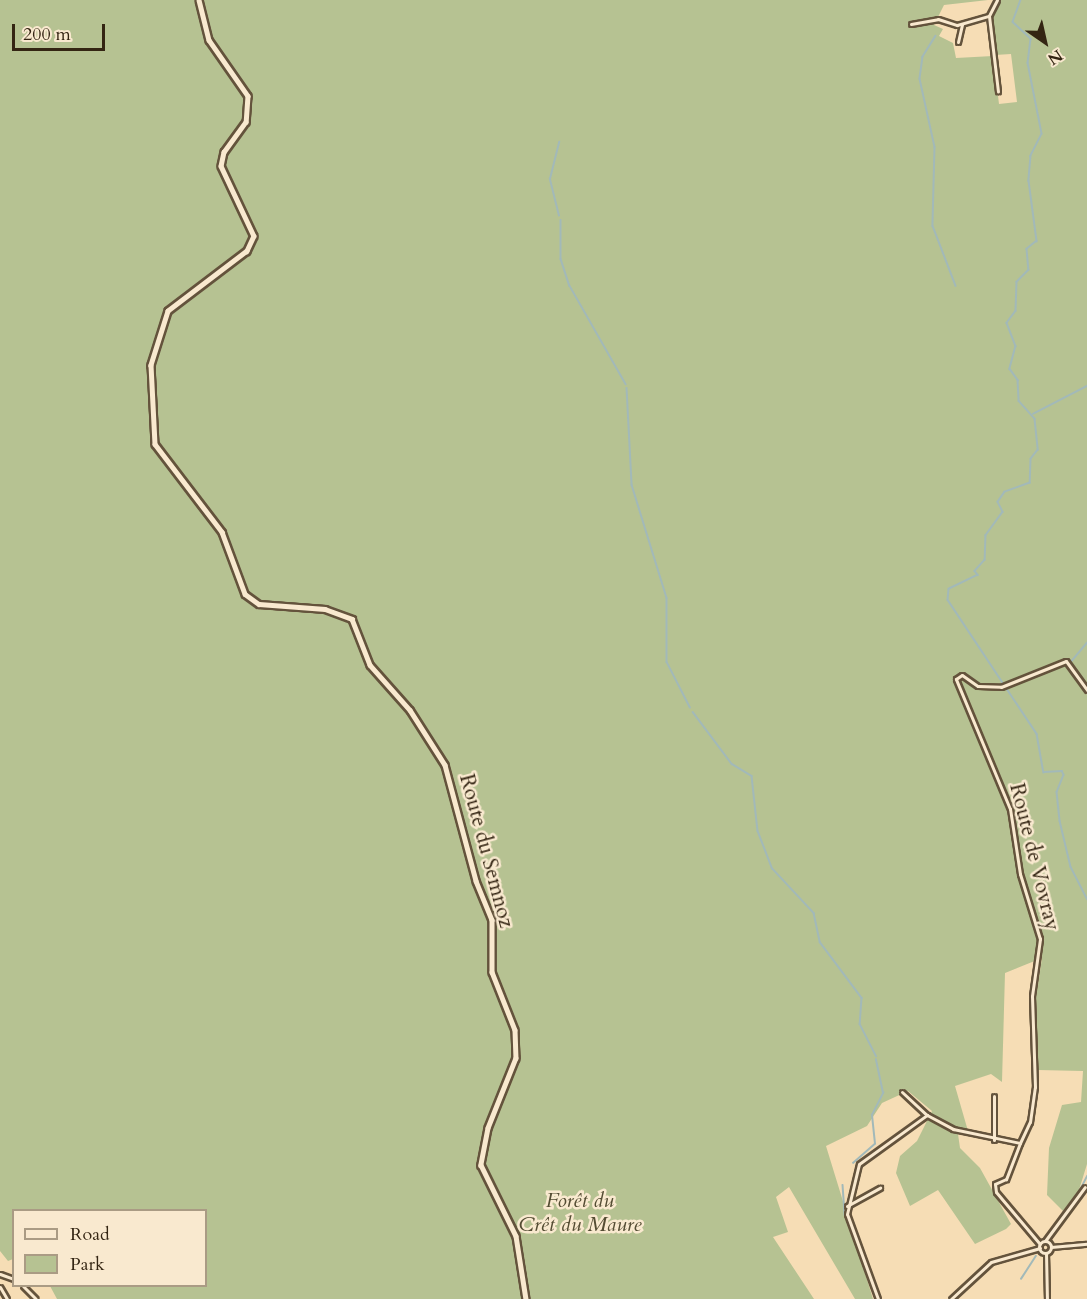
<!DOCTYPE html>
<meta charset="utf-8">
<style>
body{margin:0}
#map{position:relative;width:1087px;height:1299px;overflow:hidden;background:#f6ddb5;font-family:Cardo,serif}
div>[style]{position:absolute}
.green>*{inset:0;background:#b6c292}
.stream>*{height:1.5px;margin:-0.75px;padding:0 0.75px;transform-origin:0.75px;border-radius:0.75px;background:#a2b9b9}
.roads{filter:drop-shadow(2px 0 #64533c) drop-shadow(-2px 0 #64533c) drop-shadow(0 2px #64533c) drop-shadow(0 -2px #64533c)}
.street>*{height:3px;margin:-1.5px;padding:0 1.5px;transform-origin:1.5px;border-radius:1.5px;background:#f9e9cf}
.street>.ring{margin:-1.5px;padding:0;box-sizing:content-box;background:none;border:3px solid #f9e9cf;border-radius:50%}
.secondary>*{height:4.5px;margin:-2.25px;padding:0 2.25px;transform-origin:2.25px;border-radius:2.25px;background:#f9e9cf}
span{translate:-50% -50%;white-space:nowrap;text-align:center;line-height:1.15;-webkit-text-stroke:5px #f9e9cf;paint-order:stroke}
.street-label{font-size:21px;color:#342513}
.park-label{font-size:21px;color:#544c33;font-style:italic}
.legend{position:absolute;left:12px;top:1209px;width:195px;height:78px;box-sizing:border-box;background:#f9e9cf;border:2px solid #aa9b84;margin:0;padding:8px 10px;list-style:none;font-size:18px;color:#342513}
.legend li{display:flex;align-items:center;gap:12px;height:30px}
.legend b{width:30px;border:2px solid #aa9b84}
.north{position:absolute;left:1015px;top:12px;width:60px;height:60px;-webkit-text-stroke:4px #f9e9cf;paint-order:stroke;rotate:146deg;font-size:16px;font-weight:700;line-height:24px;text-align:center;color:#342513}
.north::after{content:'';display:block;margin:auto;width:21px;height:27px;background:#342513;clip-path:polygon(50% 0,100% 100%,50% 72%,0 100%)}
.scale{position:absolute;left:12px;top:24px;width:93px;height:27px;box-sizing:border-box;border:3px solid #342513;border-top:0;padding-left:8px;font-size:18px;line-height:21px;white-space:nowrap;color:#342513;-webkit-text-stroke:4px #f9e9cf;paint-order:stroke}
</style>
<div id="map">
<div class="green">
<div style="clip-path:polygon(0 0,988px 0,944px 5px,934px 25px,943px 29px,939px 36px,953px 43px,956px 58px,993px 56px,999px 104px,1017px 102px,1011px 54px,995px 55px,992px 19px,1000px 0,1087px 0,1087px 1164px,1079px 1190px,1063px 1211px,1047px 1195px,1049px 1148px,1062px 1105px,1081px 1102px,1083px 1071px,1038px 1070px,1036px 997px,1042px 958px,1005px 973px,1002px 1082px,991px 1074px,955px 1086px,968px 1131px,958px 1134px,960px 1148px,980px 1168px,1011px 1224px,1006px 1229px,975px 1244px,938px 1190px,910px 1206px,896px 1173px,900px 1156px,917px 1141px,932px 1111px,908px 1091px,882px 1103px,867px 1126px,826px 1146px,873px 1299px,855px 1299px,789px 1187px,776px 1197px,788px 1232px,773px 1237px,814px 1299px,57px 1299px,50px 1286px,206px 1286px,206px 1210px,14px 1210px,13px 1259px,8px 1261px,0 1251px)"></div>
</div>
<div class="stream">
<div style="left:1021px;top:0;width:23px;rotate:110deg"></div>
<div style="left:1013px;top:22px;width:25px;rotate:43deg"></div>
<div style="left:1031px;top:39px;width:24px;rotate:97deg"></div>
<div style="left:1028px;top:63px;width:72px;rotate:78.8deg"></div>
<div style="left:1042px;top:134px;width:25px;rotate:117deg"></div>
<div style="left:1031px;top:156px;width:25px;rotate:95deg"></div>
<div style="left:1029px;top:181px;width:61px;rotate:82.4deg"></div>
<div style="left:1037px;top:241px;width:13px;rotate:141deg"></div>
<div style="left:1027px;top:249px;width:21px;rotate:85deg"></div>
<div style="left:1029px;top:270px;width:17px;rotate:135deg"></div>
<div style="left:1017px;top:282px;width:29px;rotate:92deg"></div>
<div style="left:1016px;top:311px;width:15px;rotate:127deg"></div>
<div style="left:1007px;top:323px;width:25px;rotate:69deg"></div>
<div style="left:1016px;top:346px;width:24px;rotate:105deg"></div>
<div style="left:1010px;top:369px;width:14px;rotate:54deg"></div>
<div style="left:1018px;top:380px;width:21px;rotate:87deg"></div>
<div style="left:1019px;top:401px;width:24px;rotate:48deg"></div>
<div style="left:1035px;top:419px;width:31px;rotate:84deg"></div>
<div style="left:1038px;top:450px;width:11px;rotate:128deg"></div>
<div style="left:1031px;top:459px;width:24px;rotate:92deg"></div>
<div style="left:1030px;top:483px;width:27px;rotate:160deg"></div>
<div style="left:1005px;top:492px;width:12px;rotate:125deg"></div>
<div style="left:998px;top:502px;width:11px;rotate:63deg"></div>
<div style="left:1003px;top:512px;width:29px;rotate:126deg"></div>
<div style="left:986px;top:535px;width:25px;rotate:92deg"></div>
<div style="left:985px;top:560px;width:15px;rotate:132deg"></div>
<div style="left:975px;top:571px;width:5px;rotate:53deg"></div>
<div style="left:978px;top:575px;width:32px;rotate:154deg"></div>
<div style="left:949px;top:589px;width:11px;rotate:95deg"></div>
<div style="left:948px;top:600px;width:161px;rotate:56.4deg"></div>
<div style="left:1037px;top:734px;width:39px;rotate:80deg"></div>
<div style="left:1044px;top:772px;width:18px;rotate:-3deg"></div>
<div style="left:1062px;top:771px;width:4px;rotate:63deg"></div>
<div style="left:1064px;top:775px;width:18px;rotate:112deg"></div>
<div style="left:1057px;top:792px;width:29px;rotate:84deg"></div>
<div style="left:1060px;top:821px;width:47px;rotate:76.6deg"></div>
<div style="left:1071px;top:867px;width:36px;rotate:63deg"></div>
<div style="left:936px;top:36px;width:25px;rotate:122deg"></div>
<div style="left:923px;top:57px;width:22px;rotate:98deg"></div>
<div style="left:920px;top:79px;width:70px;rotate:77.6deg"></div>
<div style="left:935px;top:147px;width:79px;rotate:91.5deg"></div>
<div style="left:933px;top:226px;width:64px;rotate:69deg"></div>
<div style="left:559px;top:216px;width:38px;rotate:-104deg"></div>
<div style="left:550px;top:179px;width:38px;rotate:-76deg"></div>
<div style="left:561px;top:220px;width:39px;rotate:90deg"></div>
<div style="left:561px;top:259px;width:28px;rotate:72deg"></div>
<div style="left:570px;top:286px;width:113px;rotate:60.3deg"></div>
<div style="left:627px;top:388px;width:97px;rotate:87deg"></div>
<div style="left:632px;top:485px;width:118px;rotate:72.8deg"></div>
<div style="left:667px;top:598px;width:64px;rotate:90deg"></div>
<div style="left:667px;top:662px;width:51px;rotate:62.9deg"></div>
<div style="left:1033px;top:414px;width:61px;rotate:-27.4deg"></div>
<div style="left:1070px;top:663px;width:26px;rotate:-50deg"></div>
<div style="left:693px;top:712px;width:65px;rotate:53.1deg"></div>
<div style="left:732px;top:764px;width:23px;rotate:31deg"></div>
<div style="left:752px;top:776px;width:55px;rotate:83.8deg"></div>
<div style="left:758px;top:831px;width:40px;rotate:69deg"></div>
<div style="left:772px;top:868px;width:62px;rotate:47deg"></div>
<div style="left:814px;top:913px;width:30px;rotate:78deg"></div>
<div style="left:820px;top:942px;width:70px;rotate:53.1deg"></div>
<div style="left:862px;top:998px;width:26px;rotate:94deg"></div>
<div style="left:860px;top:1024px;width:36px;rotate:63deg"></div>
<div style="left:853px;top:1163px;width:29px;rotate:-41deg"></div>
<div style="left:875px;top:1144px;width:29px;rotate:-96deg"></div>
<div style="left:872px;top:1115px;width:25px;rotate:-63deg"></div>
<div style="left:883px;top:1093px;width:34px;rotate:-102deg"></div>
<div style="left:843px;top:1185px;width:30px;rotate:86deg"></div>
<div style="left:1078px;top:1194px;width:20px;rotate:-63deg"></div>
<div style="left:1021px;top:1279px;width:27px;rotate:-57deg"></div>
</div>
<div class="roads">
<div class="street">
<div style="left:997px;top:0;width:18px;rotate:117deg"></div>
<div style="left:989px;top:16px;width:76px;rotate:83.2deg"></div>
<div style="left:911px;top:24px;width:27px;rotate:-10deg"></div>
<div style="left:938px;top:19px;width:20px;rotate:18deg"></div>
<div style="left:957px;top:25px;width:33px;rotate:-16deg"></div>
<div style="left:958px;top:42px;width:18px;rotate:-77deg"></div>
<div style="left:902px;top:1092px;width:34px;rotate:43deg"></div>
<div style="left:994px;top:1096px;width:44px;rotate:90deg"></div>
<div style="left:1020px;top:1143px;width:39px;rotate:111deg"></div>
<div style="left:1006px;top:1179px;width:12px;rotate:156deg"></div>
<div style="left:995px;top:1184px;width:8px;rotate:83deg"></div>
<div style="left:996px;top:1192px;width:68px;rotate:49.8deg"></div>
<div style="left:847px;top:1206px;width:38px;rotate:-29deg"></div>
<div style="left:1045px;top:1241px;width:67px;rotate:-53.5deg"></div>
<div class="ring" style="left:1039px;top:1241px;width:9px;height:9px"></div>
<div style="left:1051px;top:1247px;width:36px;rotate:-5deg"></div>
<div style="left:1046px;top:1253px;width:46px;rotate:88.8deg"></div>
<div style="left:0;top:1274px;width:15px;rotate:20deg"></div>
<div style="left:23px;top:1286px;width:18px;rotate:45deg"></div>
<div style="left:0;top:1287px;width:14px;rotate:60deg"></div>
<div style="left:878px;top:1299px;width:90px;rotate:-110deg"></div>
<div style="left:847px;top:1214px;width:51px;rotate:-76.5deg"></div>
<div style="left:859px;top:1164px;width:84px;rotate:-35.8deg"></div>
<div style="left:927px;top:1115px;width:30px;rotate:28deg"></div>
<div style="left:953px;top:1129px;width:68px;rotate:11.8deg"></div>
<div style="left:1020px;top:1143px;width:23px;rotate:-65deg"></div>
<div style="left:1030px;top:1122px;width:35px;rotate:-82deg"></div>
<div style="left:1035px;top:1087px;width:91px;rotate:-91.9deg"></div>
<div style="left:1032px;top:996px;width:58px;rotate:-82deg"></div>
<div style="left:1040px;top:939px;width:68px;rotate:-107.1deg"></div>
<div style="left:1020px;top:874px;width:66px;rotate:-98.7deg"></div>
<div style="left:1010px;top:809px;width:141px;rotate:-112.6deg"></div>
<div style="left:956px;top:679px;width:7px;rotate:-34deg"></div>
<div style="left:962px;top:675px;width:19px;rotate:35deg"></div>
<div style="left:978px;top:686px;width:23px;rotate:2deg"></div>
<div style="left:1001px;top:687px;width:70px;rotate:-21.8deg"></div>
<div style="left:1066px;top:661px;width:36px;rotate:54deg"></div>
<div style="left:951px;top:1299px;width:54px;rotate:-42.8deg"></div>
<div style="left:991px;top:1262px;width:51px;rotate:-15.9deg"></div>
</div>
<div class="secondary">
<div style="left:199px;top:0;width:41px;rotate:76deg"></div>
<div style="left:209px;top:40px;width:68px;rotate:55.1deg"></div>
<div style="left:248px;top:96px;width:26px;rotate:94deg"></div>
<div style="left:246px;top:122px;width:37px;rotate:126deg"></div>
<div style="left:224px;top:152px;width:14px;rotate:102deg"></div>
<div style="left:221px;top:166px;width:77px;rotate:64.8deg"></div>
<div style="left:254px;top:236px;width:17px;rotate:115deg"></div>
<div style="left:247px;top:251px;width:99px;rotate:142.8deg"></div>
<div style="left:168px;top:311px;width:57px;rotate:107.5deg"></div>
<div style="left:151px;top:365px;width:79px;rotate:87.1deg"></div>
<div style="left:155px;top:444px;width:111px;rotate:52.7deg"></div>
<div style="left:222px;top:532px;width:66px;rotate:69.6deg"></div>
<div style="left:245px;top:594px;width:17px;rotate:36deg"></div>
<div style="left:259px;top:604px;width:66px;rotate:4.3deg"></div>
<div style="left:325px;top:609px;width:29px;rotate:20deg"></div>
<div style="left:352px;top:619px;width:49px;rotate:68.6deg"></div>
<div style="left:370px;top:665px;width:60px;rotate:48.4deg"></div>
<div style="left:410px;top:710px;width:65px;rotate:57.5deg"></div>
<div style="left:445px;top:765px;width:120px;rotate:75deg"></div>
<div style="left:476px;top:881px;width:42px;rotate:67.7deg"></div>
<div style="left:492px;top:920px;width:52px;rotate:90deg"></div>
<div style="left:492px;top:972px;width:62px;rotate:68.4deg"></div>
<div style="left:515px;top:1030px;width:28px;rotate:88deg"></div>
<div style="left:516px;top:1058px;width:75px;rotate:111.8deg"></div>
<div style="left:488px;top:1128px;width:38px;rotate:101deg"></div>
<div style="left:481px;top:1165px;width:79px;rotate:63.8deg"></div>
<div style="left:516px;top:1236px;width:64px;rotate:81deg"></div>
</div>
</div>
<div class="street-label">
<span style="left:486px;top:851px;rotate:75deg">Route du Semnoz</span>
<span style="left:1034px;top:857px;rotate:76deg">Route de Vovray</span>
</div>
<div class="park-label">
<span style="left:580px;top:1213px">Forêt du<br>Crêt du Maure</span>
</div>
<ul class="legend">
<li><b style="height:8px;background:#f9e9cf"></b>Road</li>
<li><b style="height:16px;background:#b6c292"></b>Park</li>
</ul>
<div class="north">N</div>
<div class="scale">200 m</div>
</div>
